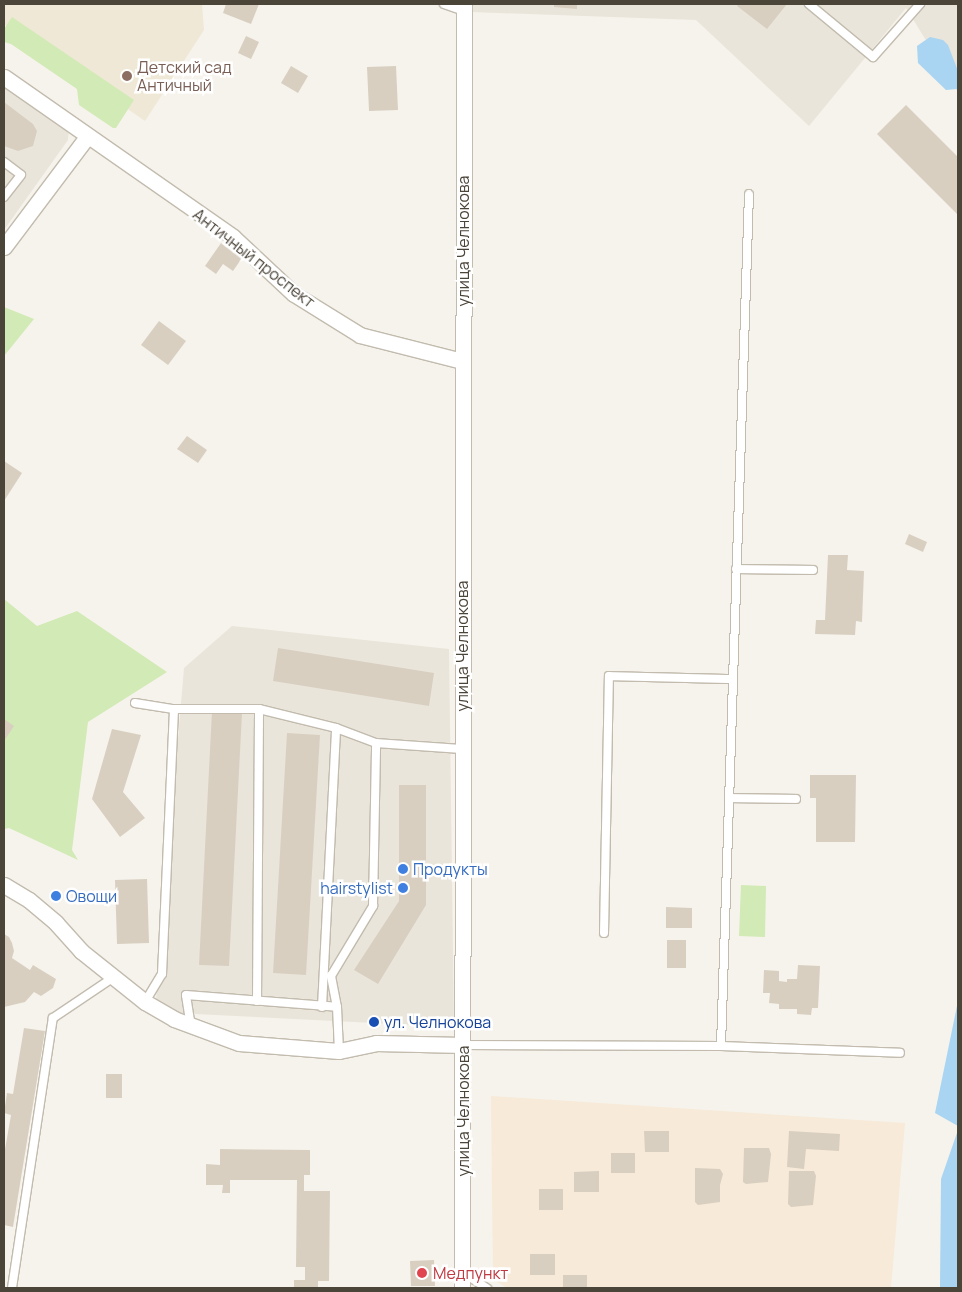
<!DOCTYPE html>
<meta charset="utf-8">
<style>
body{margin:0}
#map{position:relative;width:962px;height:1292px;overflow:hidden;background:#f6f3ec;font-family:Manrope,sans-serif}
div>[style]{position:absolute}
.residential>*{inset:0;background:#eae5da}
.commercial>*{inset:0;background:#f7ead8}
.education>*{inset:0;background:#efe8d6}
.green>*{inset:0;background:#d2eab5}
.water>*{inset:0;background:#a9d4f2}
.building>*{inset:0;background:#d8cfc1}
.roads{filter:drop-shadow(1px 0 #c2bbae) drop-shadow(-1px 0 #c2bbae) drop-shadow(0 1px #c2bbae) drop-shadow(0 -1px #c2bbae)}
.lane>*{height:8px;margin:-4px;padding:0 4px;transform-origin:4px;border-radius:4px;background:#fff}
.street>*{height:15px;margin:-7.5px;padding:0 7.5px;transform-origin:7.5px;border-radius:7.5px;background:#fff}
.dots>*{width:14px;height:14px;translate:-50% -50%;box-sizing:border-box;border:2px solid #fff;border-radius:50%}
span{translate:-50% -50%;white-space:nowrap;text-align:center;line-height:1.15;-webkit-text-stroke:5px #fff;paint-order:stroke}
.education-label{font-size:16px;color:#785e54}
.left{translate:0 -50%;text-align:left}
.street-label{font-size:16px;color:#4b4439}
.shop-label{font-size:16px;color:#366cbe}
.right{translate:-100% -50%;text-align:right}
.transit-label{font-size:16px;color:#164399}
.health-label{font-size:16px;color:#be3a42}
.frame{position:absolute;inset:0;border:5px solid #4b4439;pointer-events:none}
</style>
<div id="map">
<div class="residential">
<div style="clip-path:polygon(472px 4px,958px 4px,958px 92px,906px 8px,809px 126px,696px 20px,471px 12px)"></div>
<div style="clip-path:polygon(4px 78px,69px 126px,68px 140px,4px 230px)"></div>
<div style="clip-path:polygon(232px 626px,449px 649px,454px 1027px,155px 1012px,184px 668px)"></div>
</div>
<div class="commercial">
<div style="clip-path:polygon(491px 1096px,905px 1123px,891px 1288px,507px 1288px,493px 1279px)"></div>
</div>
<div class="education">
<div style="clip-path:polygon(4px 4px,202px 4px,204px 30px,145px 121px,4px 24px)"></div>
</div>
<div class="green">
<div style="clip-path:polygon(12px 17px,134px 100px,116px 128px,113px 128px,79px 105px,77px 89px,11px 44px,4px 42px,4px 29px)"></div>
<div style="clip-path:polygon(4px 307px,34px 319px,4px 356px)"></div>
<div style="clip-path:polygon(4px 599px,37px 626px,77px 611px,167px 672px,88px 722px,72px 850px,78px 860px,9px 828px,4px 829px)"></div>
<div style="clip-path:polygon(741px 885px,766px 886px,765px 937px,739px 936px)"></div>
</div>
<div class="water">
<div style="clip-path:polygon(930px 37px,943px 40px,948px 45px,958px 71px,957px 89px,946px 90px,918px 63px,917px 46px)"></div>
<div style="clip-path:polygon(958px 1001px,958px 1126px,935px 1113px)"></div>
<div style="clip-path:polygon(958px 1130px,958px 1288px,940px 1288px,941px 1179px)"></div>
</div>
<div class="building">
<div style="clip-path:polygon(226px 4px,259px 4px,251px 24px,223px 13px)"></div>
<div style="clip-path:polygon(554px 4px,577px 4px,577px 9px,554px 7px)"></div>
<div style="clip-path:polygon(738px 4px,787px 4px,767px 29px,737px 6px)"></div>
<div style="clip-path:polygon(246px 36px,259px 42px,251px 59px,238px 53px)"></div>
<div style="clip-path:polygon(291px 66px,308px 76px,298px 93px,281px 83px)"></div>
<div style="clip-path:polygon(396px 66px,398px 110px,369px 111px,367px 67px)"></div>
<div style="clip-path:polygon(4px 102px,33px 124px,37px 131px,33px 146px,18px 151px,4px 146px)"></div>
<div style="clip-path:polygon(906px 105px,958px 157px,958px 215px,877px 134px)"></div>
<div style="clip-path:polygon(221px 243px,242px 258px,233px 271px,223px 264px,216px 274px,205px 266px)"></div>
<div style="clip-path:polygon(159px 321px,186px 341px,168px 365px,141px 345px)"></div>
<div style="clip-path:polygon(187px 436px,207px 450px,198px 463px,177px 449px)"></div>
<div style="clip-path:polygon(4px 461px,22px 473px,4px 501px)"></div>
<div style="clip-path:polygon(909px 534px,927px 542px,923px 552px,905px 544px)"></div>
<div style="clip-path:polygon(828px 555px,848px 555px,847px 570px,864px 571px,862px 622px,856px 621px,855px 635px,815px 634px,816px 620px,825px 620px)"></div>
<div style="clip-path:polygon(278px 648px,434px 673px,429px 706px,273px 681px)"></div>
<div style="clip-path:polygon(212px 711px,242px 713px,229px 966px,199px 965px)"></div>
<div style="clip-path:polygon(4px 719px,14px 726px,4px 741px)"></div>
<div style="clip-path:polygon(112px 729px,141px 735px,123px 792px,145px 818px,120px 837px,92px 799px)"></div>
<div style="clip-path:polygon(287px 733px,320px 735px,306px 975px,273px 973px)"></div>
<div style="clip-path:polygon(810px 775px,856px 775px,855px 842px,816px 842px,816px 798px,810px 798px)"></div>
<div style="clip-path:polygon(399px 785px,426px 785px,426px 905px,378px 984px,354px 970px,399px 901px)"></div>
<div style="clip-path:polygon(147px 879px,149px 943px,117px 944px,115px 880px)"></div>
<div style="clip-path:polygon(666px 907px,692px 908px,692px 928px,666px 928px)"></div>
<div style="clip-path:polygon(4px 934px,9px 937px,12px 943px,14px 951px,12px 958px,30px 970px,33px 965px,56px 979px,53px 988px,41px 996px,34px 992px,25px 1002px,4px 1007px)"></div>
<div style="clip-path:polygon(667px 940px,686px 940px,686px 968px,667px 968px)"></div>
<div style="clip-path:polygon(798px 965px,820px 966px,818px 1008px,812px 1008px,811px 1015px,797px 1014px,797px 1009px,779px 1009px,779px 1004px,769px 1003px,770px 993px,763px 993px,764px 970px,779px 971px,779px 981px,787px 982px,787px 979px,797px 979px)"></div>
<div style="clip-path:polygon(24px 1028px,45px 1031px,13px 1227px,4px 1225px,4px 1155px,11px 1115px,4px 1113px,7px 1093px,13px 1094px)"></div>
<div style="clip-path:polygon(106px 1074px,122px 1074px,122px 1098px,106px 1098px)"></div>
<div style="clip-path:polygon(644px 1131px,669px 1131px,669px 1152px,645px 1152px)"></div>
<div style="clip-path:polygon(789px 1131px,840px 1134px,839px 1151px,806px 1149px,804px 1169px,787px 1167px)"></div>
<div style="clip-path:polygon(744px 1148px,769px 1148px,771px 1154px,768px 1182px,746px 1184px,743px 1182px)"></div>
<div style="clip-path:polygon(220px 1149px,310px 1150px,310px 1175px,304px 1175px,304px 1191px,330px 1191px,329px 1281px,318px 1281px,318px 1288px,294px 1288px,294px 1280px,305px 1280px,305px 1267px,296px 1267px,297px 1180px,230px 1180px,230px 1193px,222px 1193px,223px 1185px,206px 1185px,206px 1164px,220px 1165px)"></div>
<div style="clip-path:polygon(611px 1153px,635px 1153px,635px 1173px,611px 1173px)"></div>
<div style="clip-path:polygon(695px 1168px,720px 1169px,723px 1174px,720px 1185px,720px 1202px,698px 1205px,695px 1202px)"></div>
<div style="clip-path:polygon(599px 1171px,599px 1192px,574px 1192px,574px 1172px)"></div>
<div style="clip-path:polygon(789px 1171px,814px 1171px,816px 1176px,813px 1205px,791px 1207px,788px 1204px)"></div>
<div style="clip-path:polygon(539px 1189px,563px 1189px,563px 1210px,539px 1210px)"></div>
<div style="clip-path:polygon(530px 1254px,555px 1254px,555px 1275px,530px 1275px)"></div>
<div style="clip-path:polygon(434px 1260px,435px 1286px,411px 1286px,410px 1261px)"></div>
<div style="clip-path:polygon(563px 1275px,587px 1275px,587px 1288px,563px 1288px)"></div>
</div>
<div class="roads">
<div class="lane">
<div style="left:444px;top:4px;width:21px;rotate:19deg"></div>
<div style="left:809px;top:4px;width:83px;rotate:39.6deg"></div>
<div style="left:873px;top:57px;width:71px;rotate:-48.4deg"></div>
<div style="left:4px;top:162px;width:21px;rotate:37deg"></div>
<div style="left:21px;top:175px;width:28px;rotate:128deg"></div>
<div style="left:736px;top:569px;width:77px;rotate:0.7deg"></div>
<div style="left:135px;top:703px;width:39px;rotate:9deg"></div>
<div style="left:174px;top:709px;width:85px"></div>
<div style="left:729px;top:798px;width:67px;rotate:0.9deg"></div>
<div style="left:604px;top:933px;width:257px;rotate:-88.9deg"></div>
<div style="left:609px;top:676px;width:124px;rotate:1.4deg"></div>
<div style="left:257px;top:1001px;width:292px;rotate:-89.6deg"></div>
<div style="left:259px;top:709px;width:79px;rotate:13.9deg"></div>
<div style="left:336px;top:728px;width:43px;rotate:20.6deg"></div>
<div style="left:145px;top:1002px;width:33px;rotate:-59deg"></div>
<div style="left:162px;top:974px;width:265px;rotate:-87.4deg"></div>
<div style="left:322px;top:1007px;width:279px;rotate:-87.1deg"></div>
<div style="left:191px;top:1027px;width:32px;rotate:-99deg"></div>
<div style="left:186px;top:995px;width:151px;rotate:4.5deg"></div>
<div style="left:463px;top:1045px;width:258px;rotate:0.2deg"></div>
<div style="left:721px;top:1046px;width:179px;rotate:2.2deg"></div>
<div style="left:721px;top:1046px;width:852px;rotate:-88.12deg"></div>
<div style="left:339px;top:1051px;width:44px;rotate:-92.6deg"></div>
<div style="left:337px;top:1007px;width:32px;rotate:-101deg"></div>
<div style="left:331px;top:976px;width:82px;rotate:-59deg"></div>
<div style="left:373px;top:906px;width:163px;rotate:-88.9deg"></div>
<div style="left:376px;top:743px;width:85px;rotate:4deg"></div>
<div style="left:462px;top:1272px;width:30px;rotate:33deg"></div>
<div style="left:12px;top:1288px;width:273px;rotate:-81.4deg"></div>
<div style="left:53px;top:1018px;width:73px;rotate:-33.9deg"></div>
</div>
<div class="street">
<div style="left:4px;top:77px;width:279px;rotate:34.9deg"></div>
<div style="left:233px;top:237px;width:83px;rotate:43.1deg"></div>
<div style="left:294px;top:294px;width:78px;rotate:31.8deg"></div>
<div style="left:360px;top:335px;width:105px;rotate:14.3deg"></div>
<div style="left:4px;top:247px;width:138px;rotate:-53deg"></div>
<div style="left:4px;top:885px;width:29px;rotate:31deg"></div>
<div style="left:29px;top:900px;width:35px;rotate:40deg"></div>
<div style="left:56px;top:923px;width:38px;rotate:48deg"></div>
<div style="left:81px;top:951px;width:82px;rotate:38.6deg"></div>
<div style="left:145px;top:1002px;width:34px;rotate:30deg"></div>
<div style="left:174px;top:1019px;width:69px;rotate:20.3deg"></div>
<div style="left:239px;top:1043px;width:100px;rotate:4.6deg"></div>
<div style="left:339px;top:1051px;width:38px;rotate:-12deg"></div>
<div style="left:376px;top:1043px;width:87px;rotate:1.3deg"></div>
<div style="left:462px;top:1288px;width:1284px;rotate:-89.91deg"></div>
</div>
</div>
<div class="dots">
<div style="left:127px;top:76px;background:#8d6e63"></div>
<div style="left:403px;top:869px;background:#3f7fe0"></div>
<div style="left:403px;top:888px;background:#3f7fe0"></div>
<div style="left:56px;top:896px;background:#3f7fe0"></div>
<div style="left:374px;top:1022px;background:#1a4fb4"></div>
<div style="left:422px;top:1273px;background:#e0444e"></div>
</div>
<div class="education-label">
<span class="left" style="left:137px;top:76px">Детский сад<br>Античный</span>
</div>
<div class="street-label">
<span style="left:463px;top:241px;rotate:-90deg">улица Челнокова</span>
<span style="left:254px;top:258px;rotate:38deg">Античный проспект</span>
<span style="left:462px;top:646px;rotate:-90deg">улица Челнокова</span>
<span style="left:463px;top:1111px;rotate:-90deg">улица Челнокова</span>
</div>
<div class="shop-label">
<span class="left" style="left:413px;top:869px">Продукты</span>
<span class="right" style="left:393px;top:888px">hairstylist</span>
<span class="left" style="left:66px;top:896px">Овощи</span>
</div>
<div class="transit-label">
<span class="left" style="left:384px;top:1022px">ул. Челнокова</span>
</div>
<div class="health-label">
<span class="left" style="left:433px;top:1273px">Медпункт</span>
</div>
<div class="frame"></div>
</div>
